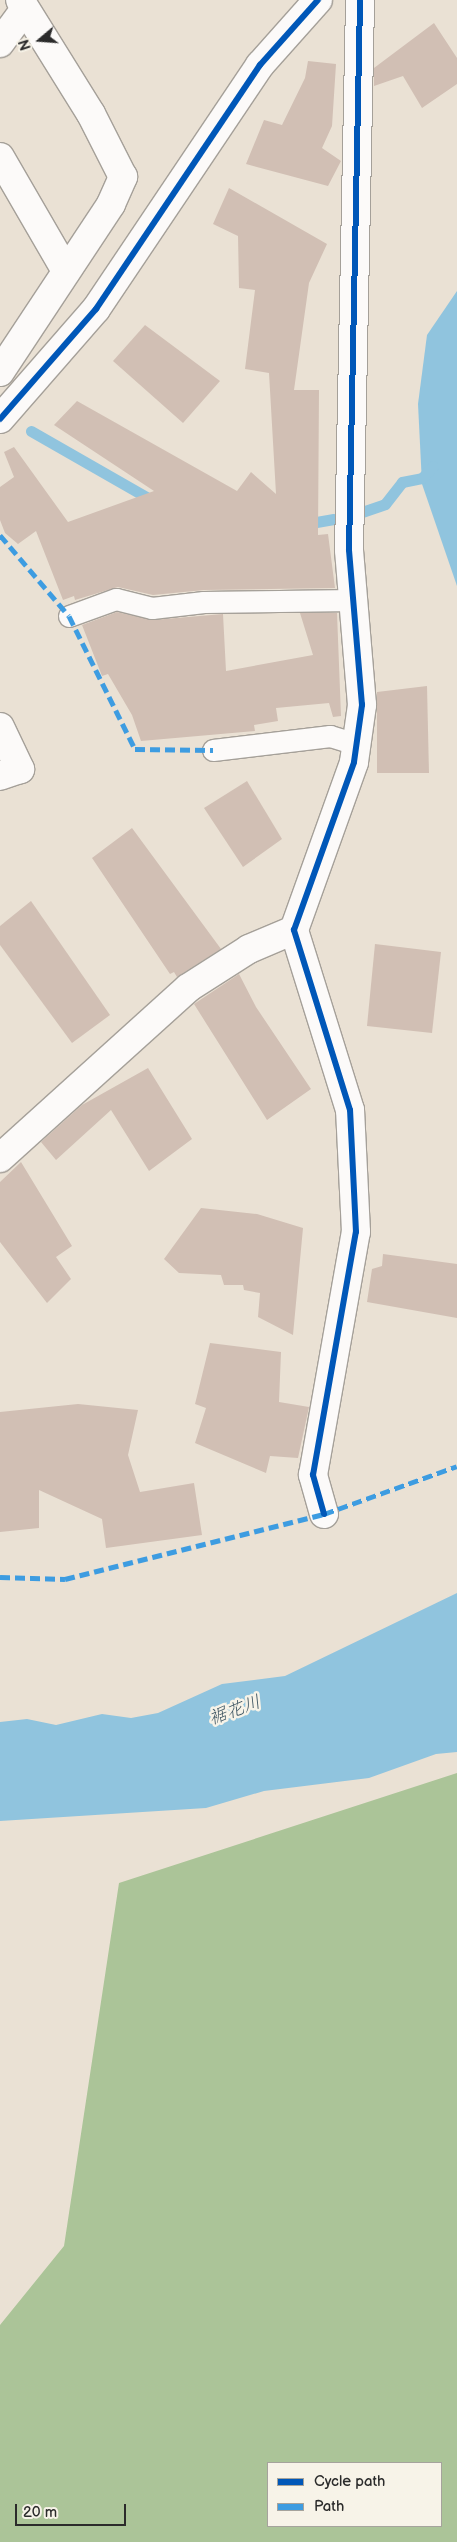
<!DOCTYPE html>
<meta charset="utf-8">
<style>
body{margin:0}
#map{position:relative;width:457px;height:2542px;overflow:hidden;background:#eae1d4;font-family:"Balsamiq Sans","Klee One",sans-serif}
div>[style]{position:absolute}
.forest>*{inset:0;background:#abc498}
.water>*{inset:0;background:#90c4de}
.stream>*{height:11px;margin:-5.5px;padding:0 5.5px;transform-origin:5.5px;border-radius:5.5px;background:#90c4de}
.building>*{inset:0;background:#d1bfb4}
.roads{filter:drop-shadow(1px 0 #a5a099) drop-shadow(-1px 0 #a5a099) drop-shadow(0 1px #a5a099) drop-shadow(0 -1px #a5a099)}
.lane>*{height:21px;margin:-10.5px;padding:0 10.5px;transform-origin:10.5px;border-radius:10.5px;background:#fcfaf9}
.street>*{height:28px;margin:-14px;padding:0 14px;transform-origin:14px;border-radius:14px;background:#fcfaf9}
.quiet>*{height:5px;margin-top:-2.5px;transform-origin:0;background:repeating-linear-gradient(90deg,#3d9ce1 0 10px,transparent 0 15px)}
.cycleway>*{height:6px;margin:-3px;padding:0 3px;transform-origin:3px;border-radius:3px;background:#0057b8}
span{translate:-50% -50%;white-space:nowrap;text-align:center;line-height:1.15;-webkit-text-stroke:5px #f7f3e8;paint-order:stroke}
.water-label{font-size:18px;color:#3e5562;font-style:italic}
.legend{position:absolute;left:267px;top:2462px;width:175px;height:65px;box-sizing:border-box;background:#f7f3e8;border:1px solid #a5a39c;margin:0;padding:6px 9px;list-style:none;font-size:15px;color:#2b2b2b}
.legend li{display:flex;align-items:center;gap:10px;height:25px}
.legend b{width:25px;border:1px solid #a5a39c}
.north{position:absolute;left:15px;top:15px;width:50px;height:50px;-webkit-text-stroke:4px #f7f3e8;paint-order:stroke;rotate:252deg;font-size:14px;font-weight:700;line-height:20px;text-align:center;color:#2b2b2b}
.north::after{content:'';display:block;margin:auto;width:18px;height:22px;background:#2b2b2b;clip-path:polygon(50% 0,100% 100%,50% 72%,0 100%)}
.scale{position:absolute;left:15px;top:2504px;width:111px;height:22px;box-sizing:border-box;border:2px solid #2b2b2b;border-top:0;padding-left:6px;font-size:15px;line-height:18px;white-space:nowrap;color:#2b2b2b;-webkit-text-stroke:4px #f7f3e8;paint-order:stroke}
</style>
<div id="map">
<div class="forest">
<div style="clip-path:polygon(evenodd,457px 1773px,457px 2542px,0 2542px,0 2325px,64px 2246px,119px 1883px,457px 1773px,268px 2463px,441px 2463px,441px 2526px,268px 2526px,268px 2463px)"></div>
</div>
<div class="water">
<div style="clip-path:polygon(457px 291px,457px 586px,422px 484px,418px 404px,427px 335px)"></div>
<div style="clip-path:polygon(457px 1593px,457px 1752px,436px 1754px,369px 1778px,264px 1791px,206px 1808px,0 1821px,0 1722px,27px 1719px,56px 1725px,102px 1714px,131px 1718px,158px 1713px,222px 1684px,285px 1676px)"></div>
</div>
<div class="stream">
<div style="left:31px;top:431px;width:143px;rotate:29.8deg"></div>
<div style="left:362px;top:512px;width:24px;rotate:-19deg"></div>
<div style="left:385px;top:504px;width:28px;rotate:-52deg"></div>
<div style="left:402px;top:482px;width:20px;rotate:-11deg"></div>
<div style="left:422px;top:478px;width:16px;rotate:-47deg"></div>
<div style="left:305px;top:524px;width:29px;rotate:-10deg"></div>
</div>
<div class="building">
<div style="clip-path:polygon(434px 23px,457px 58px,457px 84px,422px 108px,403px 76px,374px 86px,374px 68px)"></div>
<div style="clip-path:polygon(308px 61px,336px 64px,332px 126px,322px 148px,341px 161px,328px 186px,246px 164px,264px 120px,282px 125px,305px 78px)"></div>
<div style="clip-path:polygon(229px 188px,327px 244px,309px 283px,294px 390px,319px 390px,318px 535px,328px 534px,335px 588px,204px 590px,153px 595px,118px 587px,75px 600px,74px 596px,63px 600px,36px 531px,18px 544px,5px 533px,0 520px,0 487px,14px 477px,4px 452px,14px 447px,68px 522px,154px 491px,54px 425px,77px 401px,237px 491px,251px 472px,276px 494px,269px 373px,245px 369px,255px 290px,239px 288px,238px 236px,213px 224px)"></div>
<div style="clip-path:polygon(145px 325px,220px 381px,183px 423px,113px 361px)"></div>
<div style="clip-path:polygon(117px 612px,153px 620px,223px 614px,226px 671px,313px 655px,300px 613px,337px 613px,341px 716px,333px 717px,329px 703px,276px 708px,278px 721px,254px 725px,255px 731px,141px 741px,132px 715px,108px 674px,102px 676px,82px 625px)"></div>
<div style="clip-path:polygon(427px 686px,429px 773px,377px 773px,377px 692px)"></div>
<div style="clip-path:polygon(247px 781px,282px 839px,243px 867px,204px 808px)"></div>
<div style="clip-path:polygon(132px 828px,221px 949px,177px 977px,174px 972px,170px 974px,92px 858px)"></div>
<div style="clip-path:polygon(31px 901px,110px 1015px,72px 1043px,0 945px,0 926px)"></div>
<div style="clip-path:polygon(375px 944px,441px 952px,432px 1033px,367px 1026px)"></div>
<div style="clip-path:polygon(239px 974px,256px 1007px,311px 1089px,267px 1120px,194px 1004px)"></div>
<div style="clip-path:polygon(148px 1068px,192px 1139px,149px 1171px,111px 1110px,56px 1160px,41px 1142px,82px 1105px)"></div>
<div style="clip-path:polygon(21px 1162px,72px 1246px,56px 1257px,71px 1279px,47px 1303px,0 1242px,0 1182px)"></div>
<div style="clip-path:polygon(201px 1208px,257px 1214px,303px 1228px,293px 1335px,258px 1317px,260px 1293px,244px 1290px,243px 1285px,224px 1285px,221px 1275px,179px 1273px,164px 1259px)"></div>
<div style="clip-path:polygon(383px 1254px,457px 1264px,457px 1318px,367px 1302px,372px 1269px,382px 1266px)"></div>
<div style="clip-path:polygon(210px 1343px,281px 1352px,279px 1402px,309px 1407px,298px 1458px,270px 1456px,266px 1473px,195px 1443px,206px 1408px,195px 1404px)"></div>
<div style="clip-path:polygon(78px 1404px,138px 1410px,128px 1455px,140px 1492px,194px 1483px,202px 1535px,106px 1548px,102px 1519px,39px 1490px,39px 1528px,0 1532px,0 1412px)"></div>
</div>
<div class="roads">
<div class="lane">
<div style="left:69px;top:616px;width:50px;rotate:-19.9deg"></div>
<div style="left:116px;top:599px;width:37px;rotate:14deg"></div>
<div style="left:152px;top:608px;width:52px;rotate:-6.6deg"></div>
<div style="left:204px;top:602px;width:150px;rotate:-0.8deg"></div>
<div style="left:213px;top:750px;width:118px;rotate:-6.8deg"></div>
<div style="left:330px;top:736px;width:27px;rotate:17deg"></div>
</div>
<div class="street">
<div style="left:0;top:43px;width:42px;rotate:-53.7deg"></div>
<div style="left:0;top:157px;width:132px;rotate:59.9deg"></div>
<div style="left:0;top:372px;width:201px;rotate:-56.5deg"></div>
<div style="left:111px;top:204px;width:30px;rotate:-66deg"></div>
<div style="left:123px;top:177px;width:71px;rotate:-116.9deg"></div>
<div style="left:91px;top:114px;width:134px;rotate:-121.9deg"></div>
<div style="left:0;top:419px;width:146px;rotate:-48.9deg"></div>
<div style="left:96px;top:309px;width:294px;rotate:-56.1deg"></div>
<div style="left:260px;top:65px;width:87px;rotate:-48.3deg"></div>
<div style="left:0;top:727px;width:47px;rotate:64.5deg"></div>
<div style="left:20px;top:769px;width:21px;rotate:161deg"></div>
<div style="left:0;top:1158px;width:253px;rotate:-42.1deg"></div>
<div style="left:188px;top:988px;width:72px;rotate:-32.6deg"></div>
<div style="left:249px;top:949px;width:49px;rotate:-22.9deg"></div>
<div style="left:324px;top:1514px;width:41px;rotate:-105.8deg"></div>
<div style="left:313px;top:1475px;width:247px;rotate:-80deg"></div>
<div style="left:356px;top:1232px;width:122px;rotate:-92.8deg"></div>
<div style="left:350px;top:1110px;width:189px;rotate:-107.3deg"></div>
<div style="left:294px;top:930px;width:178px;rotate:-70.3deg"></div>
<div style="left:354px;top:762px;width:58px;rotate:-82deg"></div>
<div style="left:362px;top:705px;width:156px;rotate:-94.8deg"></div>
<div style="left:349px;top:550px;width:550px;rotate:-88.85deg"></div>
</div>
</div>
<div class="quiet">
<div style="left:0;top:535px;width:106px;rotate:49.6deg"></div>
<div style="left:69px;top:616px;width:148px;rotate:63.6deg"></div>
<div style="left:135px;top:749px;width:78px;rotate:0.7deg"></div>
<div style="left:0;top:1577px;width:65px;rotate:1.8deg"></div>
<div style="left:65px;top:1579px;width:267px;rotate:-14.1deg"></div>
<div style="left:324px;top:1514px;width:141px;rotate:-19.8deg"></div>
</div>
<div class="cycleway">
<div style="left:0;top:419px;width:146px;rotate:-48.9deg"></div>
<div style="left:96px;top:309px;width:294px;rotate:-56.1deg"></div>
<div style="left:260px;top:65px;width:87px;rotate:-48.3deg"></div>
<div style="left:324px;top:1514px;width:41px;rotate:-105.8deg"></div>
<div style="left:313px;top:1475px;width:247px;rotate:-80deg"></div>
<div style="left:356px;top:1232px;width:122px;rotate:-92.8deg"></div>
<div style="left:350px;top:1110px;width:189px;rotate:-107.3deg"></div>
<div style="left:294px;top:930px;width:178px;rotate:-70.3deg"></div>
<div style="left:354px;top:762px;width:58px;rotate:-82deg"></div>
<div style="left:362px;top:705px;width:156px;rotate:-94.8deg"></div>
<div style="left:349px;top:550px;width:550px;rotate:-88.85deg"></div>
</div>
<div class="water-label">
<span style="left:235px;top:1711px;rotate:-20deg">裾花川</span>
</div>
<ul class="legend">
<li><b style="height:6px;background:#0057b8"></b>Cycle path</li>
<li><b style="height:6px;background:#3d9ce1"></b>Path</li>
</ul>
<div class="north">N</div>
<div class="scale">20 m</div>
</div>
